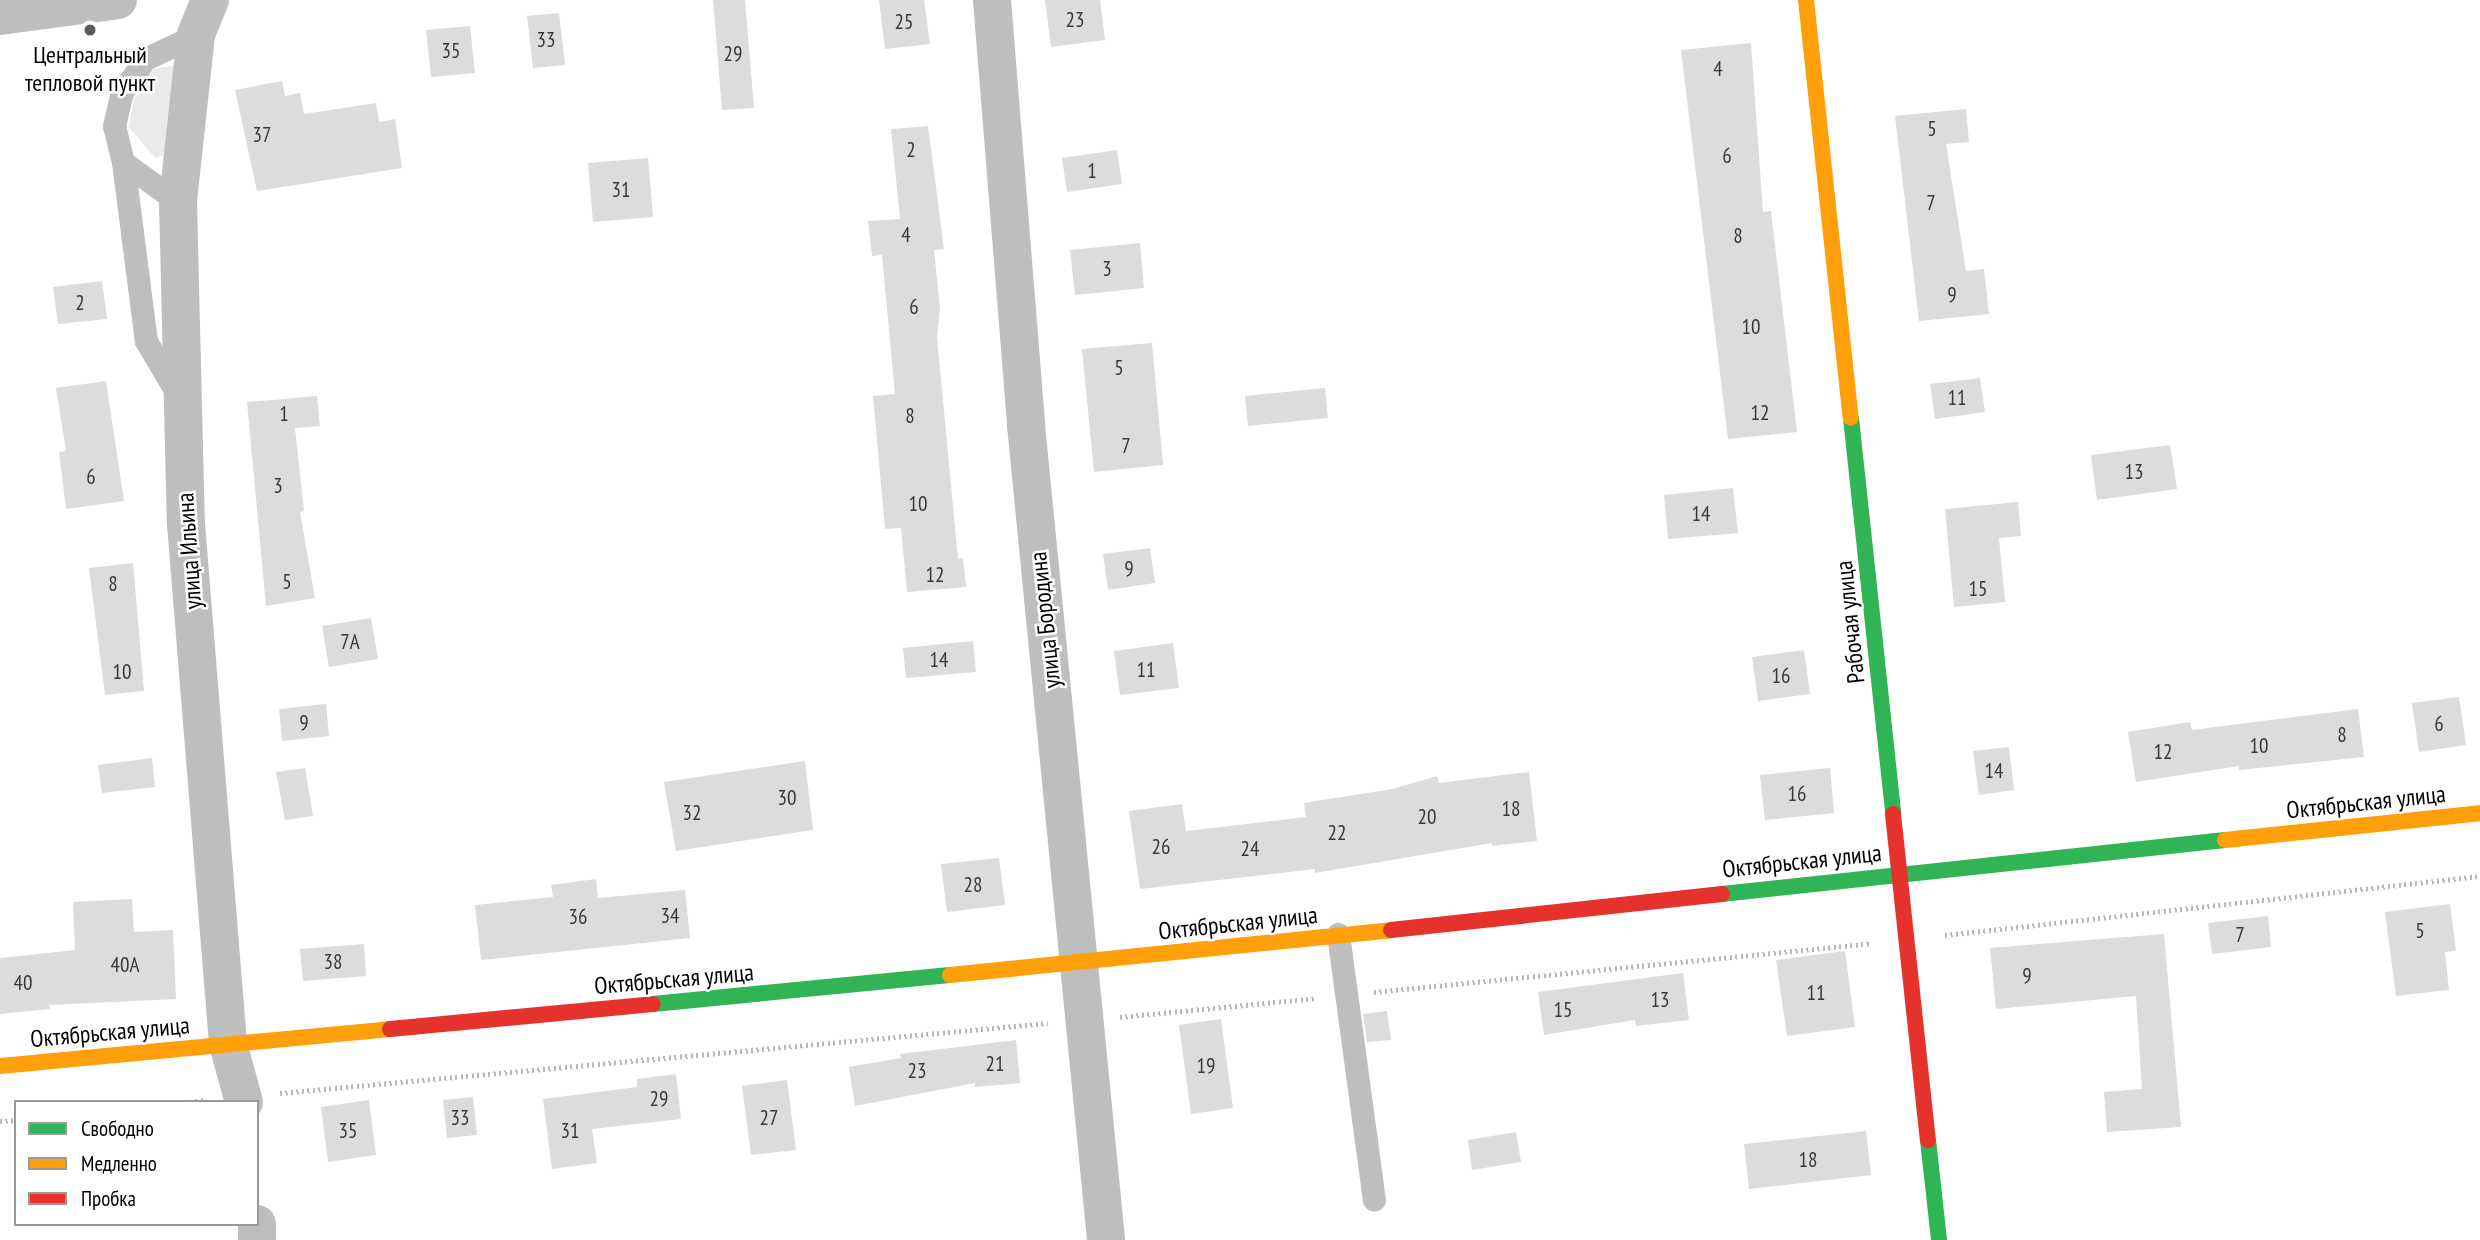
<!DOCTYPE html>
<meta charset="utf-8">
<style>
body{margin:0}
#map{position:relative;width:2480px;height:1240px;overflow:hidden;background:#fff;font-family:"PT Sans Narrow",sans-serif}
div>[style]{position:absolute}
.green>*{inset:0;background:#eaeaea}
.building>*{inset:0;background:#dcdcdc}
.path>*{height:4.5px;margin-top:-2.25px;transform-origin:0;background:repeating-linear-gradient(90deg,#b8b8b8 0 2px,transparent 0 5.5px)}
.lane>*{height:23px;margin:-11.5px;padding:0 11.5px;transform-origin:11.5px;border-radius:11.5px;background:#bebebe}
.street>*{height:38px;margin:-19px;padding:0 19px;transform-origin:19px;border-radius:19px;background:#bebebe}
.fast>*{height:16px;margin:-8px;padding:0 8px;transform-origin:8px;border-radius:8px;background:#30b455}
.slow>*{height:16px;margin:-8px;padding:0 8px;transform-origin:8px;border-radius:8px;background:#ff9f0a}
.jam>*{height:16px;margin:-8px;padding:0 8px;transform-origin:8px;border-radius:8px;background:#e5322d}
.dots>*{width:19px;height:19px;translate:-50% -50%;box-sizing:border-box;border:4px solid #fff;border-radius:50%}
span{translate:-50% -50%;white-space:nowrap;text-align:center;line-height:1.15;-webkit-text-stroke:5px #fff;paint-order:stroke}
.number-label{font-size:21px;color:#373737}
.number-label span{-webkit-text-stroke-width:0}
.poi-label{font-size:24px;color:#000}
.street-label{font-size:24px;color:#000}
.legend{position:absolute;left:14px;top:1100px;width:245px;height:126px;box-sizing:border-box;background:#fff;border:2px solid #999;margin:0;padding:9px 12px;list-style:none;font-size:21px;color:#000}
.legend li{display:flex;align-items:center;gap:14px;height:35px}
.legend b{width:35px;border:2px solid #999}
</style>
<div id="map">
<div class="green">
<div style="clip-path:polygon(182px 64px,170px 153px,155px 158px,129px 127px,134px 99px,154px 69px)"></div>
</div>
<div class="building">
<div style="clip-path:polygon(713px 0,745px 0,754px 108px,722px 110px)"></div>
<div style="clip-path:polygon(879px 0,924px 0,930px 44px,885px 49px)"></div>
<div style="clip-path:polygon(1045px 0,1100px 0,1105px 40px,1051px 47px)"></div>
<div style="clip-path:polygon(559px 13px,565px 65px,533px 68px,527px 16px)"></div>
<div style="clip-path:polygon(470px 26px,475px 73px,431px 77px,426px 30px)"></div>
<div style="clip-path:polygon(1751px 43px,1763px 212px,1771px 211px,1797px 432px,1728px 439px,1681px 50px)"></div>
<div style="clip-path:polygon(282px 81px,285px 96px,300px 93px,304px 114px,376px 103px,379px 122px,395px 119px,402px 168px,257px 191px,235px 90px)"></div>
<div style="clip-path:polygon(1966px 109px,1969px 142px,1946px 144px,1966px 271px,1984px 269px,1989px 314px,1919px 321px,1895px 116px)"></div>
<div style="clip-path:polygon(928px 126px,944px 249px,934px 250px,940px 308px,937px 337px,958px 559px,963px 558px,966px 587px,907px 592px,901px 528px,885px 529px,873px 396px,895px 394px,882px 255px,872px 256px,868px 221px,900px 219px,891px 129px)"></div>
<div style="clip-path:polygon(1117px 150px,1122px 184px,1067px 192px,1062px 158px)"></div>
<div style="clip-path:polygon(648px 158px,653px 217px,593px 222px,588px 163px)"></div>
<div style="clip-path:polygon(1140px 243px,1144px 288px,1075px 295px,1070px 250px)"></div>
<div style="clip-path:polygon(102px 281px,107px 319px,58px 324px,53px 287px)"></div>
<div style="clip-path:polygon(1152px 343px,1163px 465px,1094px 472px,1082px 349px)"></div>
<div style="clip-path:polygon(1980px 378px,1985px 412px,1935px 419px,1930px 384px)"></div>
<div style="clip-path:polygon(106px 381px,124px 501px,66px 509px,59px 452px,66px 451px,56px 388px)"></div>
<div style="clip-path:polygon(1325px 388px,1328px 418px,1248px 426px,1245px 396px)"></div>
<div style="clip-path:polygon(317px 396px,320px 426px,295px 428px,304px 511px,300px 512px,315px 598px,266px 606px,247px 402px)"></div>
<div style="clip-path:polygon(2170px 445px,2177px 489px,2097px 500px,2091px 455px)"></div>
<div style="clip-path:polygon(1733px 488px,1738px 533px,1668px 539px,1664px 495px)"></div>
<div style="clip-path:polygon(2018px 502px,2021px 536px,1999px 538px,2005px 602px,1954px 607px,1945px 509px)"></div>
<div style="clip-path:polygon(1150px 548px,1155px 583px,1108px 590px,1103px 554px)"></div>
<div style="clip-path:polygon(133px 563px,144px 691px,105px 695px,89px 568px)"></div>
<div style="clip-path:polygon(371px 618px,378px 659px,329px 667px,322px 626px)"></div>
<div style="clip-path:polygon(973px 641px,976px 672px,906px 678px,903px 648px)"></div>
<div style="clip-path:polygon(1173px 643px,1179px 688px,1120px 695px,1114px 651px)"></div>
<div style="clip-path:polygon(1804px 650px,1810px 694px,1758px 701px,1752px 657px)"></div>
<div style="clip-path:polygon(2459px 697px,2466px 745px,2419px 752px,2412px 703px)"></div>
<div style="clip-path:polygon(326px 704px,329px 736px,282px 741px,279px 709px)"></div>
<div style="clip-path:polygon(2358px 709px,2364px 757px,2239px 770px,2239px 766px,2136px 782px,2128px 732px,2190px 722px,2192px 730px)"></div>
<div style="clip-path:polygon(2009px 747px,2014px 790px,1979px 795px,1973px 751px)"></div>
<div style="clip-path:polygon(152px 758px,155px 787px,102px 793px,98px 765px)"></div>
<div style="clip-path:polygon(805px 761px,813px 830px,676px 851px,664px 782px)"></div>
<div style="clip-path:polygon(305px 768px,313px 816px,285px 820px,276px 772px)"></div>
<div style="clip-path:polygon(1830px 768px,1834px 813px,1765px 820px,1760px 775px)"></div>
<div style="clip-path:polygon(1529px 772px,1537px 841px,1492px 846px,1492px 843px,1315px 873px,1315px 869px,1140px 889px,1129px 811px,1182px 804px,1186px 831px,1306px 817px,1304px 803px,1392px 789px,1437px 776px,1439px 783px)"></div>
<div style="clip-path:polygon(999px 858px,1005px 905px,947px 912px,941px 864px)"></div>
<div style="clip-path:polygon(596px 879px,598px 898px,685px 890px,690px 938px,481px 960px,475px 905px,553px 897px,551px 885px)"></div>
<div style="clip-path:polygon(132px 899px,134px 932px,173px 930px,176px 999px,49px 1005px,50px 1009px,0 1014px,0 958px,75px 950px,73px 902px)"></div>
<div style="clip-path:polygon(2450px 904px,2456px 951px,2445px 952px,2449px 990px,2396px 996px,2385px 912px)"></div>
<div style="clip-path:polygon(2268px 916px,2271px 947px,2212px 954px,2208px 923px)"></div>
<div style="clip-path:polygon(2164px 934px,2181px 1127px,2107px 1132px,2104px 1092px,2142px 1089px,2136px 996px,1996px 1009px,1990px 948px)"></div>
<div style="clip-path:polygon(364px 944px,366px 976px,303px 981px,300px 949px)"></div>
<div style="clip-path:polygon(1845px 951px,1855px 1027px,1787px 1036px,1776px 960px)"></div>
<div style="clip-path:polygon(1683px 973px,1689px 1020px,1636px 1026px,1635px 1020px,1544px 1035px,1538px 992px)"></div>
<div style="clip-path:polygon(1387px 1011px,1391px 1040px,1367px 1042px,1363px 1014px)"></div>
<div style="clip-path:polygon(1221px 1019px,1233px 1108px,1191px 1114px,1179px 1025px)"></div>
<div style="clip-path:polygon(1016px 1040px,1020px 1083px,975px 1087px,975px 1083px,855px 1106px,849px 1067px,901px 1058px,900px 1054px)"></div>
<div style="clip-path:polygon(676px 1074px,681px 1119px,592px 1129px,597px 1163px,552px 1169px,543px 1099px,637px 1087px,637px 1079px)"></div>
<div style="clip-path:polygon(787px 1080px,796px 1150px,751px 1155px,742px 1086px)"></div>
<div style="clip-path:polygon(473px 1097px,477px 1135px,447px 1138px,443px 1100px)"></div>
<div style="clip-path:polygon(369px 1100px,376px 1155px,328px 1162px,321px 1107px)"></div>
<div style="clip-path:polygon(1866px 1131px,1871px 1175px,1749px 1189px,1744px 1144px)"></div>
<div style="clip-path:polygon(1516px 1132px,1521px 1162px,1472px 1170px,1468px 1140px)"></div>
</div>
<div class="path">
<div style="left:1945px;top:935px;width:538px;rotate:-6.29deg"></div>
<div style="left:1374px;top:992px;width:498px;rotate:-5.6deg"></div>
<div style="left:1120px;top:1017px;width:197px;rotate:-5.5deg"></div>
<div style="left:280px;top:1093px;width:771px;rotate:-5.21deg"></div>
<div style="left:190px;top:1102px;width:15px;rotate:-8deg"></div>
<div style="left:0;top:1121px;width:16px;rotate:-4deg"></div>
</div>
<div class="lane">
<div style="left:123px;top:162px;width:180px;rotate:82.7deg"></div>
<div style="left:146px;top:341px;width:63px;rotate:59.3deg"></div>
<div style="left:178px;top:202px;width:68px;rotate:-144deg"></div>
<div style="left:123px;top:162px;width:37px;rotate:-104deg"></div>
<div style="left:114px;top:126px;width:35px;rotate:-77deg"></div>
<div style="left:122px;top:92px;width:40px;rotate:-55.1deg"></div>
<div style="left:145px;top:59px;width:56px;rotate:-25.2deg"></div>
<div style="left:1338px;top:934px;width:268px;rotate:82.3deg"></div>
</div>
<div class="street">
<div style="left:210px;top:0;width:38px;rotate:112deg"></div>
<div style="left:196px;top:35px;width:168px;rotate:96.2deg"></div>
<div style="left:178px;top:202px;width:322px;rotate:88.6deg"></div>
<div style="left:186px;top:524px;width:522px;rotate:85.38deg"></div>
<div style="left:228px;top:1044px;width:60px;rotate:74.6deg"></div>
<div style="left:992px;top:0;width:426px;rotate:85.4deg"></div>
<div style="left:1026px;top:425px;width:819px;rotate:84.39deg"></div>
<div style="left:0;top:16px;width:119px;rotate:-7.7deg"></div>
<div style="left:257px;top:1224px;width:16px;rotate:90deg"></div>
</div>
<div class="fast">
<div style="left:1851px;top:418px;width:398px;rotate:83.9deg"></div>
<div style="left:1722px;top:894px;width:506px;rotate:-6.13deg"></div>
<div style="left:653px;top:1004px;width:298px;rotate:-5.6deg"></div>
<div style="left:1928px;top:1140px;width:101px;rotate:83.7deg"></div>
</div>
<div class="slow">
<div style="left:1806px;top:0;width:420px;rotate:83.9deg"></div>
<div style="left:2225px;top:840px;width:256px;rotate:-6deg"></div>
<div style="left:950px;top:975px;width:443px;rotate:-5.8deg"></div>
<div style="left:0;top:1066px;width:392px;rotate:-5.4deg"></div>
</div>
<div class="jam">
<div style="left:1893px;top:814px;width:328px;rotate:83.9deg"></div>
<div style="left:1391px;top:930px;width:333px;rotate:-6.2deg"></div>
<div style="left:390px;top:1029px;width:264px;rotate:-5.4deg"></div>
</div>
<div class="dots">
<div style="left:90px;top:30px;background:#595959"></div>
</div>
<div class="number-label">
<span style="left:1075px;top:20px">23</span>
<span style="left:904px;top:22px">25</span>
<span style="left:546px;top:40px">33</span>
<span style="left:451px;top:51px">35</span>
<span style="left:733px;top:54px">29</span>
<span style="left:1718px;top:69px">4</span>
<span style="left:1932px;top:129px">5</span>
<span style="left:262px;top:135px">37</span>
<span style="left:911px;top:150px">2</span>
<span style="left:1727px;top:156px">6</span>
<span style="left:1092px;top:171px">1</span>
<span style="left:621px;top:190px">31</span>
<span style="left:1931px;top:203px">7</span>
<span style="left:906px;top:235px">4</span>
<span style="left:1738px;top:236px">8</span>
<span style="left:1107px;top:269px">3</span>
<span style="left:1952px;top:295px">9</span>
<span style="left:80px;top:303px">2</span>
<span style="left:914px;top:307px">6</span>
<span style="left:1751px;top:327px">10</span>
<span style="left:1119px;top:368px">5</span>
<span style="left:1957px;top:398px">11</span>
<span style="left:1760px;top:413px">12</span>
<span style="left:284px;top:414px">1</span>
<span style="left:910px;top:416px">8</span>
<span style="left:1126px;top:446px">7</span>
<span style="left:2134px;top:472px">13</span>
<span style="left:91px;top:477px">6</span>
<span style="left:278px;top:486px">3</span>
<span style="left:918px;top:504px">10</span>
<span style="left:1701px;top:514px">14</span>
<span style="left:1129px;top:569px">9</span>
<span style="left:935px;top:575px">12</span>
<span style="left:287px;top:582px">5</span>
<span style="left:113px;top:584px">8</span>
<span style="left:1978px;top:589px">15</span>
<span style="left:350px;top:642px">7А</span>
<span style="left:939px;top:660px">14</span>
<span style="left:1146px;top:670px">11</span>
<span style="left:122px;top:672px">10</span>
<span style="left:1781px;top:676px">16</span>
<span style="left:304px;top:723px">9</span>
<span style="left:2439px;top:724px">6</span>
<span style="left:2342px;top:735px">8</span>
<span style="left:2259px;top:746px">10</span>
<span style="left:2163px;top:752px">12</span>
<span style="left:1994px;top:771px">14</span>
<span style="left:1797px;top:794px">16</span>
<span style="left:787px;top:798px">30</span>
<span style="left:1511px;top:809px">18</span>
<span style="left:692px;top:813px">32</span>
<span style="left:1427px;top:817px">20</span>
<span style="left:1337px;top:833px">22</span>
<span style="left:1161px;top:847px">26</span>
<span style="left:1250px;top:849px">24</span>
<span style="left:973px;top:885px">28</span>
<span style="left:670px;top:916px">34</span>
<span style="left:578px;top:917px">36</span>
<span style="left:2420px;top:931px">5</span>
<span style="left:2240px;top:935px">7</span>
<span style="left:333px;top:962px">38</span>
<span style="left:125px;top:965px">40А</span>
<span style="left:2027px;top:976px">9</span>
<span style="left:23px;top:983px">40</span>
<span style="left:1816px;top:993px">11</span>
<span style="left:1660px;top:1000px">13</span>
<span style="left:1563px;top:1010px">15</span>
<span style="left:995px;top:1064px">21</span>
<span style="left:1206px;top:1066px">19</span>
<span style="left:917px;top:1071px">23</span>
<span style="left:659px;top:1099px">29</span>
<span style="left:460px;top:1118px">33</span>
<span style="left:769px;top:1118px">27</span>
<span style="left:348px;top:1131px">35</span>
<span style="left:570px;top:1131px">31</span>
<span style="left:1808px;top:1160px">18</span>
</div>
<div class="poi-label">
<span style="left:90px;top:69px">Центральный<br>тепловой пункт</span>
</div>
<div class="street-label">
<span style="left:189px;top:551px;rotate:-94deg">улица Ильина</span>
<span style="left:1045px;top:620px;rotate:-96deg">улица Бородина</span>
<span style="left:1850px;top:622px;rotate:-96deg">Рабочая улица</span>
<span style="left:2366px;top:802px;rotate:-6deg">Октябрьская улица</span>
<span style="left:1802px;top:861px;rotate:-6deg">Октябрьская улица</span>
<span style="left:1238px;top:923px;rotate:-6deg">Октябрьская улица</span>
<span style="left:674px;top:979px;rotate:-5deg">Октябрьская улица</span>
<span style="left:110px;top:1032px;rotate:-5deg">Октябрьская улица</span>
</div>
<ul class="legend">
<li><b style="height:9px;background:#30b455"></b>Свободно</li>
<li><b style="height:9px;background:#ff9f0a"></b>Медленно</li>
<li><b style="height:9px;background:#e5322d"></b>Пробка</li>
</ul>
</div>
